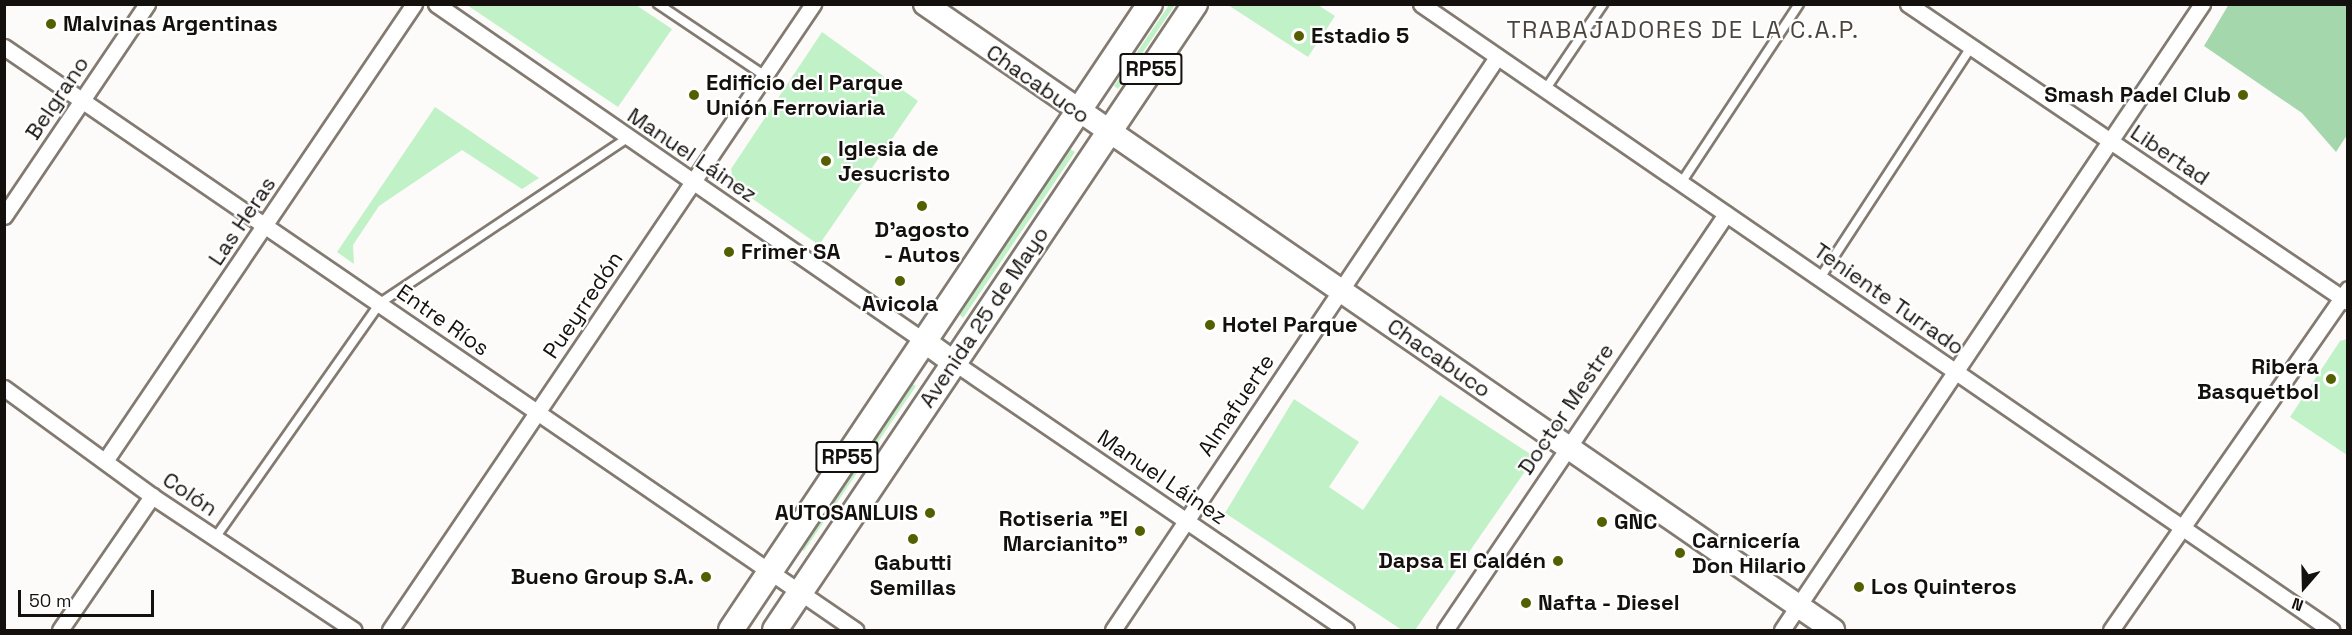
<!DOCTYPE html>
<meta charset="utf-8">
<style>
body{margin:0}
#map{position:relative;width:2352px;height:635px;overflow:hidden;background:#fdfbf9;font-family:"Space Grotesk",sans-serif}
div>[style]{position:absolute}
.green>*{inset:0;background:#c1f1c7}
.forest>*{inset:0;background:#a5d7ac}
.roads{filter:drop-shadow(2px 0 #837a71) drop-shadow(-2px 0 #837a71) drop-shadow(0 2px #837a71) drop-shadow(0 -2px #837a71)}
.lane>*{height:8px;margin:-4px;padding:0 4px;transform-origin:4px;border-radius:4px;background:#fff}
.street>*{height:15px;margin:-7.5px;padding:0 7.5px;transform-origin:7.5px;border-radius:7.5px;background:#fff}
.secondary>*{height:22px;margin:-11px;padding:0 11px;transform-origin:11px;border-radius:11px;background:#fff}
.primary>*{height:24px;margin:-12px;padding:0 12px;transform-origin:12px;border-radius:12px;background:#fff}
.dots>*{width:16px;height:16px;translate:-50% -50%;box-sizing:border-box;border:3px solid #fff;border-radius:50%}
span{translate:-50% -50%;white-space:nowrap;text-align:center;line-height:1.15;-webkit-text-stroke:4.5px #fff;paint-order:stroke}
.shield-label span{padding:2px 4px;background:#fff;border:2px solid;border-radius:4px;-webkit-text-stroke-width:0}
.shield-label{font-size:21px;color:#14100d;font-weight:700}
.poi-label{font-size:22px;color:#14100d;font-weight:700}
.left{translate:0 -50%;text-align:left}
.right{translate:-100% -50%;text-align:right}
.street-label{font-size:22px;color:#14100d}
.neighbourhood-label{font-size:24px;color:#4d443d;letter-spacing:1.5px}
.frame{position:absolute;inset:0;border:6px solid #14100d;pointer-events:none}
.north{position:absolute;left:2274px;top:557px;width:60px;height:60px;-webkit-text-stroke:4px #fff;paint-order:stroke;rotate:200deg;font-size:16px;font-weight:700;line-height:24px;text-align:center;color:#14100d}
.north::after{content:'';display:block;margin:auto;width:21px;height:27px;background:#14100d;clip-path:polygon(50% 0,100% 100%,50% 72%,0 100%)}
.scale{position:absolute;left:18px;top:590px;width:136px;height:27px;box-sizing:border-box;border:3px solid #14100d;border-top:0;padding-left:8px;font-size:18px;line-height:21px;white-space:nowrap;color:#14100d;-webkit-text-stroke:4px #fff;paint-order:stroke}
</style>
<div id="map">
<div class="green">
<div style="clip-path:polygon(467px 5px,636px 5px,672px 29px,618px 107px)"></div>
<div style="clip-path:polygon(1169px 5px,1175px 5px,1118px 89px,1114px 86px)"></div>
<div style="clip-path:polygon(1228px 5px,1318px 5px,1335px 16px,1308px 57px)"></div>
<div style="clip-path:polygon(822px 32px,918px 101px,819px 245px,734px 186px,731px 169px)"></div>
<div style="clip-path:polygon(435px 107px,539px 178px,522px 189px,462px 150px,379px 206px,353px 245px,354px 264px,337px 252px)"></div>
<div style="clip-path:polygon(1070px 149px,1075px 152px,963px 318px,959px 314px)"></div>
<div style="clip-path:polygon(2347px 339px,2348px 339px,2347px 455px,2290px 417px,2340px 341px)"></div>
<div style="clip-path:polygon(911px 383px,916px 386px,804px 551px,800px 548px)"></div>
<div style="clip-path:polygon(1440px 395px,1535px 457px,1415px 630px,1402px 630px,1225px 513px,1294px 399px,1359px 442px,1329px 487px,1363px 510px)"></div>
</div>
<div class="forest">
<div style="clip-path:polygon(2229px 4px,2347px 5px,2347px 135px,2336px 152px,2302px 113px,2204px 46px)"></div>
</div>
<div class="roads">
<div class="lane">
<div style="left:658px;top:4px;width:129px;rotate:33.9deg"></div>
<div style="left:1545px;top:90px;width:104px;rotate:-56deg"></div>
<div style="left:1681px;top:183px;width:214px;rotate:-56.6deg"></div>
<div style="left:1820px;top:278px;width:276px;rotate:-56.8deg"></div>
<div style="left:215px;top:538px;width:287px;rotate:-54.9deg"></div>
<div style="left:380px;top:303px;width:297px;rotate:-33.7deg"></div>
</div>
<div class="street">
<div style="left:436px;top:4px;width:593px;rotate:34.63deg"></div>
<div style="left:1421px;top:4px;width:1105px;rotate:34.52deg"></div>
<div style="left:1908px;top:4px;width:531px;rotate:34.11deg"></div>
<div style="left:4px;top:47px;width:1032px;rotate:34.41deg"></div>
<div style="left:4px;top:216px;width:256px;rotate:-56deg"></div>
<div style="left:952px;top:361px;width:477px;rotate:34.3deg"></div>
<div style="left:4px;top:388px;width:183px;rotate:36.1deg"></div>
<div style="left:152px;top:496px;width:242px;rotate:33.6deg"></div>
<div style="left:105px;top:461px;width:552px;rotate:-55.94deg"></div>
<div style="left:60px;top:630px;width:163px;rotate:-55.5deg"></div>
<div style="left:390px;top:630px;width:756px;rotate:-55.95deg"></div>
<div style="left:1113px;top:630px;width:690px;rotate:-56.17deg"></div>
<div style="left:1445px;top:630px;width:502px;rotate:-55.96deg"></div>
<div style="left:1782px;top:630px;width:754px;rotate:-56.14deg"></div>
<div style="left:2111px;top:630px;width:415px;rotate:-55.2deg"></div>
</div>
<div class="secondary">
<div style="left:925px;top:4px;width:1103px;rotate:34.58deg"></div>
<div style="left:924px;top:341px;width:34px;rotate:36deg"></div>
</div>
<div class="primary">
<div style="left:731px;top:630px;width:753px;rotate:-56.2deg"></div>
<div style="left:775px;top:630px;width:754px;rotate:-56.14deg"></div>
</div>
</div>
<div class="dots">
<div style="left:51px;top:24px;background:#546000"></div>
<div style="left:1299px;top:36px;background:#546000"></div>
<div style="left:694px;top:95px;background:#546000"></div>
<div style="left:2243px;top:95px;background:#546000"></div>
<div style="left:826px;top:161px;background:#546000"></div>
<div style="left:922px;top:206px;background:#546000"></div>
<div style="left:729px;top:252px;background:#546000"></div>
<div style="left:900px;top:281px;background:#546000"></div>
<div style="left:1210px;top:325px;background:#546000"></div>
<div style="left:2331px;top:379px;background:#546000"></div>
<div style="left:930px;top:513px;background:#546000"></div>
<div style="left:1602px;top:522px;background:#546000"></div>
<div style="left:1140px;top:531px;background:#546000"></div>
<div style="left:913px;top:539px;background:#546000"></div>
<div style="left:1680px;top:553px;background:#546000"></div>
<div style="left:1558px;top:561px;background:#546000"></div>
<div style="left:706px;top:577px;background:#546000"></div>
<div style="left:1859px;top:587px;background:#546000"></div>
<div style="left:1526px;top:603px;background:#546000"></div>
</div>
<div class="shield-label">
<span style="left:1151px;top:69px">RP55</span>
<span style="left:847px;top:457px">RP55</span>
</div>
<div class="poi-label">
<span class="left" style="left:63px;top:24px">Malvinas Argentinas</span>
<span class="left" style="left:1311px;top:36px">Estadio 5</span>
<span class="left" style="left:706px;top:95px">Edificio del Parque<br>Unión Ferroviaria</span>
<span class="right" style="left:2231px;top:95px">Smash Padel Club</span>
<span class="left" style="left:838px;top:161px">Iglesia de<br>Jesucristo</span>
<span style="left:922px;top:242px">D'agosto<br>- Autos</span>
<span class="left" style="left:741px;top:252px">Frimer SA</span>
<span style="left:900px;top:304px">Avicola</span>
<span class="left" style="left:1222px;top:325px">Hotel Parque</span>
<span class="right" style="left:2319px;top:379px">Ribera<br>Basquetbol</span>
<span class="right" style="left:918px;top:513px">AUTOSANLUIS</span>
<span class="right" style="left:1128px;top:531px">Rotiseria "El<br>Marcianito"</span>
<span class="left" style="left:1614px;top:522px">GNC</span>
<span class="left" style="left:1692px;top:553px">Carnicería<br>Don Hilario</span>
<span class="right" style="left:1546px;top:561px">Dapsa El Caldén</span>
<span style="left:913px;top:575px">Gabutti<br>Semillas</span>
<span class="right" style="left:694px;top:577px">Bueno Group S.A.</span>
<span class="left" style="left:1871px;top:587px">Los Quinteros</span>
<span class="left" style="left:1538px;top:603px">Nafta - Diesel</span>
</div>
<div class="street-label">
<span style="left:1038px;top:84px;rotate:35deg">Chacabuco</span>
<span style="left:57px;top:98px;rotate:-56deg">Belgrano</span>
<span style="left:692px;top:155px;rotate:34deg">Manuel Láinez</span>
<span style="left:2170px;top:155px;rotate:34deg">Libertad</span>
<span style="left:242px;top:221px;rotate:-56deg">Las Heras</span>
<span style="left:1889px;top:299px;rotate:35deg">Teniente Turrado</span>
<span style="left:583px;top:305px;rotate:-56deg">Pueyrredón</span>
<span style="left:984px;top:317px;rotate:-56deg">Avenida 25 de Mayo</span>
<span style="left:443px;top:320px;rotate:35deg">Entre Ríos</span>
<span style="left:1439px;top:358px;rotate:35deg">Chacabuco</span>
<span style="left:1236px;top:405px;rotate:-56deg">Almafuerte</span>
<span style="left:1566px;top:409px;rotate:-56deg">Doctor Mestre</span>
<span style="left:1162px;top:477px;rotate:34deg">Manuel Láinez</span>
<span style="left:190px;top:494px;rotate:34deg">Colón</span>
</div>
<div class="neighbourhood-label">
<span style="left:1683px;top:30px">TRABAJADORES DE LA C.A.P.</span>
</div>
<div class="frame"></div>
<div class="north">N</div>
<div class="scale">50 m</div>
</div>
